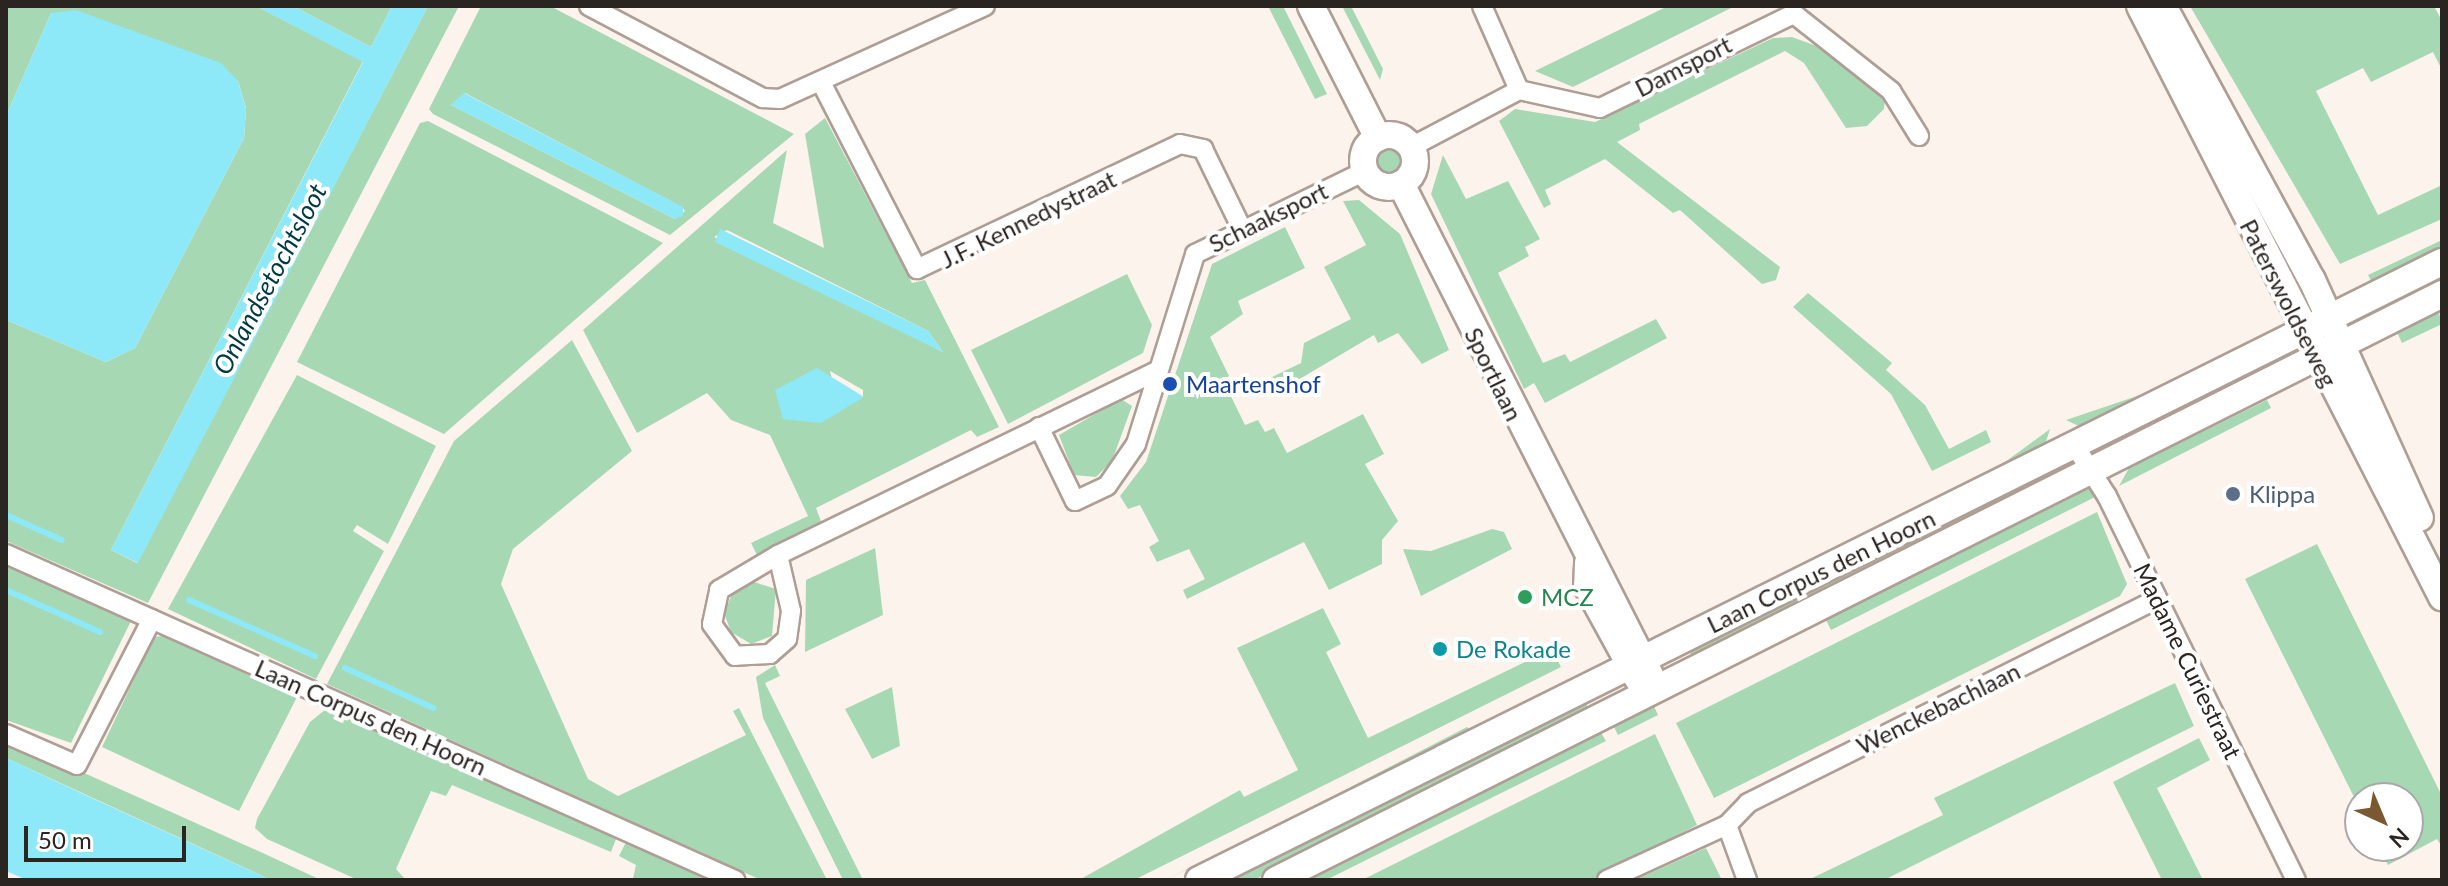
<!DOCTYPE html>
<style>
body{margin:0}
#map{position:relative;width:2448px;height:886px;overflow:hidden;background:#fdf3ed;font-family:Lato,sans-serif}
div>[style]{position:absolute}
.green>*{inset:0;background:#a7d8b4}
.round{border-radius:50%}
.water>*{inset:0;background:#8de8f7}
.stream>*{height:6px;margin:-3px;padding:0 3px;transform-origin:3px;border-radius:3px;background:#8de8f7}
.roads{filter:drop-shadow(2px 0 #ae9e94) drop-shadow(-2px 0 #ae9e94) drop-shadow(0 2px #ae9e94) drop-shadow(0 -2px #ae9e94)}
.street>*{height:18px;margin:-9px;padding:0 9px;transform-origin:9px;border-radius:9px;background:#fff}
.secondary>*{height:26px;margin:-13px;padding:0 13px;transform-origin:13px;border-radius:13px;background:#fff}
.secondary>.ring{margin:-13px;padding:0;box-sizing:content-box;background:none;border:26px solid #fff;border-radius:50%}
.dots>*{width:22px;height:22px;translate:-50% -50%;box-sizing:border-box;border:4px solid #fff;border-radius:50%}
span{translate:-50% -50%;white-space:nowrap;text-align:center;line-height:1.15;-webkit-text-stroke:8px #fff;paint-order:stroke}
.street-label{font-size:24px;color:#2b2521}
.transit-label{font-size:24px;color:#164399}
.left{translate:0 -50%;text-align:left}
.service-label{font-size:24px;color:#4e5e75}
.leisure-label{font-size:24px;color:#27864d}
.culture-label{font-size:24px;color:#0d838f}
.water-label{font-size:26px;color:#003b44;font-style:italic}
.frame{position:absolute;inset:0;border:8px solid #2b2521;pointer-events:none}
.north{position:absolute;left:2344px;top:782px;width:80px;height:80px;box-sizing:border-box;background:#fff;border:2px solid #aaa8a6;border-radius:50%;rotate:136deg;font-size:22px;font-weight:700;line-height:32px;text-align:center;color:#2b2521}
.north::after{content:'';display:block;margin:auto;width:28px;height:36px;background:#7a5930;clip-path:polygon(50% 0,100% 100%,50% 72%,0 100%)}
.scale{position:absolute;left:24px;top:826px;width:162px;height:36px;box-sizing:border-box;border:4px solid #2b2521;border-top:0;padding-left:10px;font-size:24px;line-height:28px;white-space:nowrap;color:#2b2521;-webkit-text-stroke:6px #fff;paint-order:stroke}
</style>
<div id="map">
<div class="green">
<div style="clip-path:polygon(6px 6px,256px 6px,363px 61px,111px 550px,137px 563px,428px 6px,459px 6px,148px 603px,6px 541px,6px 320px,106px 362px,135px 348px,244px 138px,246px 108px,238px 81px,51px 13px,6px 116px)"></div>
<div style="clip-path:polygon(293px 6px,392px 6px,371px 47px)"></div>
<div style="clip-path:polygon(evenodd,481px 6px,550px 6px,794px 134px,670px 235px,433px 114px,429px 109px,481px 6px,465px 93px,682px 207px,685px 211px,675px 219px,451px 105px,465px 93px)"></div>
<div style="clip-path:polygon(1268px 6px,1283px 6px,1327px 94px,1315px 99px)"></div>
<div style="clip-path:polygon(1342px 6px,1351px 6px,1383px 69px,1380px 80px)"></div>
<div style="clip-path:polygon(1668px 6px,1735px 6px,1573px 87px,1535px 71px)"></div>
<div style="clip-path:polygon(2190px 6px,2434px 6px,2442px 21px,2442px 70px,2433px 52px,2371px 82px,2363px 68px,2316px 91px,2378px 215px,2442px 185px,2442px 219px,2340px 264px)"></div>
<div style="clip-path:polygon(1792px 37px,1822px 48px,1885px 98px,1884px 109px,1867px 126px,1846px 128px,1804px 63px,1785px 51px,1639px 124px,1640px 130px,1617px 142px,1780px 267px,1776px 280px,1762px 284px,1680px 210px,1673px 213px,1605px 159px,1545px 190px,1551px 204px,1544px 208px,1499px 121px,1515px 109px,1595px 122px,1773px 38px)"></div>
<div style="clip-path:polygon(evenodd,825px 118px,912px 283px,925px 280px,999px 427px,977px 437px,971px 430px,816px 508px,822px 524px,757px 555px,751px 543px,808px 516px,770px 435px,731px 420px,707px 393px,637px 433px,583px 330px,787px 150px,773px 223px,824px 248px,805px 134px,825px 118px,727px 230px,928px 331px,943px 352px,714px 237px,727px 230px,825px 118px,830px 371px,863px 390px,863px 397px,839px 411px,830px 371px)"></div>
<div style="clip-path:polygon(428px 121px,663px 243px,444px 434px,297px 362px,420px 123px)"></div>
<div class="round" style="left:1375px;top:146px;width:28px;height:28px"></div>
<div style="clip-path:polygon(1443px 155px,1466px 199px,1508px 181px,1540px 239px,1525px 247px,1529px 256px,1498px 273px,1543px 363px,1565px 354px,1570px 362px,1656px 319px,1667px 338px,1545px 403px,1534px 383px,1524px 389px,1431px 194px)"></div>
<div style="clip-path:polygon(1359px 200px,1400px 234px,1449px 350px,1422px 364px,1398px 333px,1378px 343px,1374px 335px,1269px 397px,1262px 382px,1301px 363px,1304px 343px,1351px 319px,1324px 267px,1366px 245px,1343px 201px)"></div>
<div style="clip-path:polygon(1285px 227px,1305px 268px,1238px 301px,1243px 314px,1210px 337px,1229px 376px,1223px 380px,1245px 425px,1258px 420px,1265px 432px,1274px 428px,1287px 453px,1363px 414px,1384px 454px,1365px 464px,1398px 521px,1382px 540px,1382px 564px,1329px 590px,1304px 542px,1187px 599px,1183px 590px,1205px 579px,1189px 549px,1157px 562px,1149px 547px,1159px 541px,1140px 505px,1128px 509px,1120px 496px,1146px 462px,1212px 264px)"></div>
<div style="clip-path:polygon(2442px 240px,2442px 246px,2371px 281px,2368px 275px)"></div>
<div style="clip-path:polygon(1127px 274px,1152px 325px,1143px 353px,1008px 424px,971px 350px)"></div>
<div style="clip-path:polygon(1808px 293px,1892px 363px,1886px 370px,1925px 405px,1949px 449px,1986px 430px,1991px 442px,1932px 471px,1891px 394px,1793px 307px)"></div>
<div style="clip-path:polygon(2439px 313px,2442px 324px,2402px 343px,2394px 326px)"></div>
<div style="clip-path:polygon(572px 340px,632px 451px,513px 549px,501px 584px,588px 779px,618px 796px,746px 735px,733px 711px,739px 708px,827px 880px,761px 880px,327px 684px,454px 441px)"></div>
<div style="clip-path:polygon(297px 375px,436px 446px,388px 544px,357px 525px,353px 531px,384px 551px,316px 679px,168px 609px)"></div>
<div style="clip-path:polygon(2143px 394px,2146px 399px,2085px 429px,2066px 420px)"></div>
<div style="clip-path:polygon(1121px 399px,1132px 406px,1112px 461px,1096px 477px,1074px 475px,1059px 435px)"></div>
<div style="clip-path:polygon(2267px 400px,2271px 408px,2119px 486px,2129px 468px)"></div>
<div style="clip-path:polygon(2050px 429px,2044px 448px,1681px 629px,2005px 462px)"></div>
<div style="clip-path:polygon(2059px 465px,2066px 473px,1694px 661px,1688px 648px)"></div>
<div style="clip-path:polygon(2093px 486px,2099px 495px,1831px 630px,1825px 618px)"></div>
<div style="clip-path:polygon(2097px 512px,2127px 584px,2120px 596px,1714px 798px,1676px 723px)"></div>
<div style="clip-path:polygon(1492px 529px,1504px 532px,1512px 549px,1421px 596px,1403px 549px,1431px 551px)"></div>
<div style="clip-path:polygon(2317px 544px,2442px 796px,2442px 847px,2437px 839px,2388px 865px,2378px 846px,2408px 846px,2408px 798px,2360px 798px,2360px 809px,2245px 579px)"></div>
<div style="clip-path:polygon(875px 548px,883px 615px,805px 652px,806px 580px)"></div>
<div style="clip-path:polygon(6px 565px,131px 621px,71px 743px,6px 720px)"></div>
<div style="clip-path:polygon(754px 582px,776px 589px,772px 636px,751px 644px,731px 632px,724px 613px,733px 592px)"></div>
<div style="clip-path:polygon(1323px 608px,1341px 644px,1326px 652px,1368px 738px,1552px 649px,1561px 667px,1134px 880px,1079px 880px,1240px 790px,1244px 797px,1298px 770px,1237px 648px)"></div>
<div style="clip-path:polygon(162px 636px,297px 697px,239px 811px,102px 747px,154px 637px)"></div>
<div style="clip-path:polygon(775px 665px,780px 676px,765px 683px,863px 880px,843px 880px,763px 718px,756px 677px)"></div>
<div style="clip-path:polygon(2175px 683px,2194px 726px,1884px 880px,1808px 880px,1943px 815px,1934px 798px)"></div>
<div style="clip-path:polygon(892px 687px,900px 746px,872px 759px,845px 709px)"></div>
<div style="clip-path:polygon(1585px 701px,1590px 712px,1254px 880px,1224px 880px)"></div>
<div style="clip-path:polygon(1653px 704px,1658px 715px,1618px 735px,1613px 725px)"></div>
<div style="clip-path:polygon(326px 709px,616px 839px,611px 852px,452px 785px,446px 796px,431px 791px,396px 869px,406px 880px,358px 880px,267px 839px,255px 828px,257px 819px,310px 722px)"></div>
<div style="clip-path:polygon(1467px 727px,1473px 732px,1165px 880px,1339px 793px)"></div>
<div style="clip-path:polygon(1600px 731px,1606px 741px,1326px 880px,1300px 880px)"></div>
<div style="clip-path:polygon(1655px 734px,1697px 825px,1592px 880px,1362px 880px)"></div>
<div style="clip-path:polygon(6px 738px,265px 854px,321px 880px,271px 880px,6px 758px)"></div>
<div style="clip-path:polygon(2199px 738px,2210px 760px,2157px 788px,2203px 880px,2162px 880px,2113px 782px)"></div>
<div style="clip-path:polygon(626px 842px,707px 880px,633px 878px,636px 865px,619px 856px)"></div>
<div style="clip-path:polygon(1706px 848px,1722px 880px,1635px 880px)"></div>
</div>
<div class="water">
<div style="clip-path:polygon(256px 6px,293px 6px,371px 47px,392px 6px,428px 6px,138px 563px,111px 550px,363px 62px)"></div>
<div style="clip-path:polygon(76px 10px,221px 63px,238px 81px,246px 109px,244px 138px,135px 348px,106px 362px,6px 320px,6px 116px,51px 13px)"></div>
<div style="clip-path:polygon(464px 93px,683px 207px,683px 216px,675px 219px,451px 105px)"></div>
<div style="clip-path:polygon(720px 229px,928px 331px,943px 352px,715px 242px)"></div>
<div style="clip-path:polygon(817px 368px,864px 397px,821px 423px,783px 419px,775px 390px)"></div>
<div style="clip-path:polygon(6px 758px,81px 793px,271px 880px,27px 880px,6px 871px)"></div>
</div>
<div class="stream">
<div style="left:6px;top:515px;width:61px;rotate:24.1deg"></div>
<div style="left:6px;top:590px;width:103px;rotate:24.1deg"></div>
<div style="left:189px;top:600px;width:138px;rotate:24deg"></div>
<div style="left:345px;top:668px;width:97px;rotate:24.4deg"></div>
</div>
<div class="roads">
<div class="street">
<div style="left:589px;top:6px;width:197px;rotate:27.9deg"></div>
<div style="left:763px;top:98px;width:17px;rotate:3deg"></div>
<div style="left:780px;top:99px;width:225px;rotate:-24.4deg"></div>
<div style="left:1482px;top:6px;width:92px;rotate:66.2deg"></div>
<div style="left:823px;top:86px;width:206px;rotate:62.8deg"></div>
<div style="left:917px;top:269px;width:291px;rotate:-25.4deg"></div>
<div style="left:1180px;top:144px;width:24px;rotate:12deg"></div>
<div style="left:1203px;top:149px;width:87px;rotate:64deg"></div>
<div style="left:1411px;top:147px;width:122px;rotate:-27.8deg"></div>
<div style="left:1519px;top:90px;width:83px;rotate:12.5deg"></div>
<div style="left:1600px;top:108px;width:216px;rotate:-25.9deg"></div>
<div style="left:1794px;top:14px;width:124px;rotate:38.4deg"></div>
<div style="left:1891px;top:91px;width:53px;rotate:58.1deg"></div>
<div style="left:1039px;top:427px;width:82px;rotate:64.1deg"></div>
<div style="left:1075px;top:501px;width:35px;rotate:-25deg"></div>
<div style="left:1107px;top:486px;width:51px;rotate:-55.4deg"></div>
<div style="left:1136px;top:444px;width:199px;rotate:-72.7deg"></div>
<div style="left:1195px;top:254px;width:189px;rotate:-26deg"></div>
<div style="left:2075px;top:446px;width:59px;rotate:57.4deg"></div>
<div style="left:2107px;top:496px;width:428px;rotate:63.8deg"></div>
<div style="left:6px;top:554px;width:799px;rotate:24.09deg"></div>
<div style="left:778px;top:555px;width:57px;rotate:76.9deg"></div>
<div style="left:791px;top:611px;width:28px;rotate:98deg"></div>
<div style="left:787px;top:639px;width:23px;rotate:139deg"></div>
<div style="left:770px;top:654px;width:35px;rotate:177deg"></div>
<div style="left:735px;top:656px;width:39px;rotate:-126deg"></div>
<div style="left:712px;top:624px;width:35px;rotate:-78deg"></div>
<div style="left:719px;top:590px;width:69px;rotate:-30.7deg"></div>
<div style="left:778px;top:555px;width:421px;rotate:-25.9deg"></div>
<div style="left:6px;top:734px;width:77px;rotate:23.6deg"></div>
<div style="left:77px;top:765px;width:164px;rotate:-62.8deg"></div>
<div style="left:1727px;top:825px;width:30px;rotate:-46deg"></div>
<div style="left:1748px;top:803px;width:456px;rotate:-26.5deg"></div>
<div style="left:1727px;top:825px;width:59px;rotate:70deg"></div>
<div style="left:1607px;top:880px;width:132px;rotate:-24.6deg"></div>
</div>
<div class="secondary">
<div style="left:1311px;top:6px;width:148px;rotate:63.1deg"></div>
<div style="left:2140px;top:6px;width:664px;rotate:62.93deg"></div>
<div style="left:2163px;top:6px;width:312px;rotate:61.5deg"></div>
<div style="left:2312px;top:280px;width:261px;rotate:65.6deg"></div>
<div class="ring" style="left:1363px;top:135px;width:26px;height:26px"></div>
<div style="left:1401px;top:184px;width:551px;rotate:63.11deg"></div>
<div style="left:1588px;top:563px;width:23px;rotate:92deg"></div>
<div style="left:1587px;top:586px;width:106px;rotate:61.3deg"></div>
<div style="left:1199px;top:880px;width:1388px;rotate:-26.44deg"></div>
<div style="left:1276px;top:880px;width:1305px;rotate:-26.68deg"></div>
</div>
</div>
<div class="dots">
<div style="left:1170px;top:384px;background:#1a4fb4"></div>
<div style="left:2233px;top:494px;background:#5c6f8a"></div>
<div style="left:1525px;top:597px;background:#2e9e5b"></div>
<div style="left:1440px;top:649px;background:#0f9aa8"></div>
</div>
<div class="street-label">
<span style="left:1683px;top:66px;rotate:-27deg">Damsport</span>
<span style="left:1268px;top:217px;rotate:-26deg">Schaaksport</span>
<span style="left:1028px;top:219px;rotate:-26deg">J.F. Kennedystraat</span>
<span style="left:2289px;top:303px;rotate:63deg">Paterswoldseweg</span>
<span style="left:1494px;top:374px;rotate:64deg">Sportlaan</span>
<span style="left:1821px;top:571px;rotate:-26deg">Laan Corpus den Hoorn</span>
<span style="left:2188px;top:661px;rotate:64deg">Madame Curiestraat</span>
<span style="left:1938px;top:708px;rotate:-26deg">Wenckebachlaan</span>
<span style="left:371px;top:717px;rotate:24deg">Laan Corpus den Hoorn</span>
</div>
<div class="transit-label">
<span class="left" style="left:1186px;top:384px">Maartenshof</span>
</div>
<div class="service-label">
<span class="left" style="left:2249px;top:494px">Klippa</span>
</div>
<div class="leisure-label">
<span class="left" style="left:1541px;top:597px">MCZ</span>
</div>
<div class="culture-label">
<span class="left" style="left:1456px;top:649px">De Rokade</span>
</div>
<div class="water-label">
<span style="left:270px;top:279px;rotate:-62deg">Onlandsetochtsloot</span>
</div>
<div class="frame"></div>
<div class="north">N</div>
<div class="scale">50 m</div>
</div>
